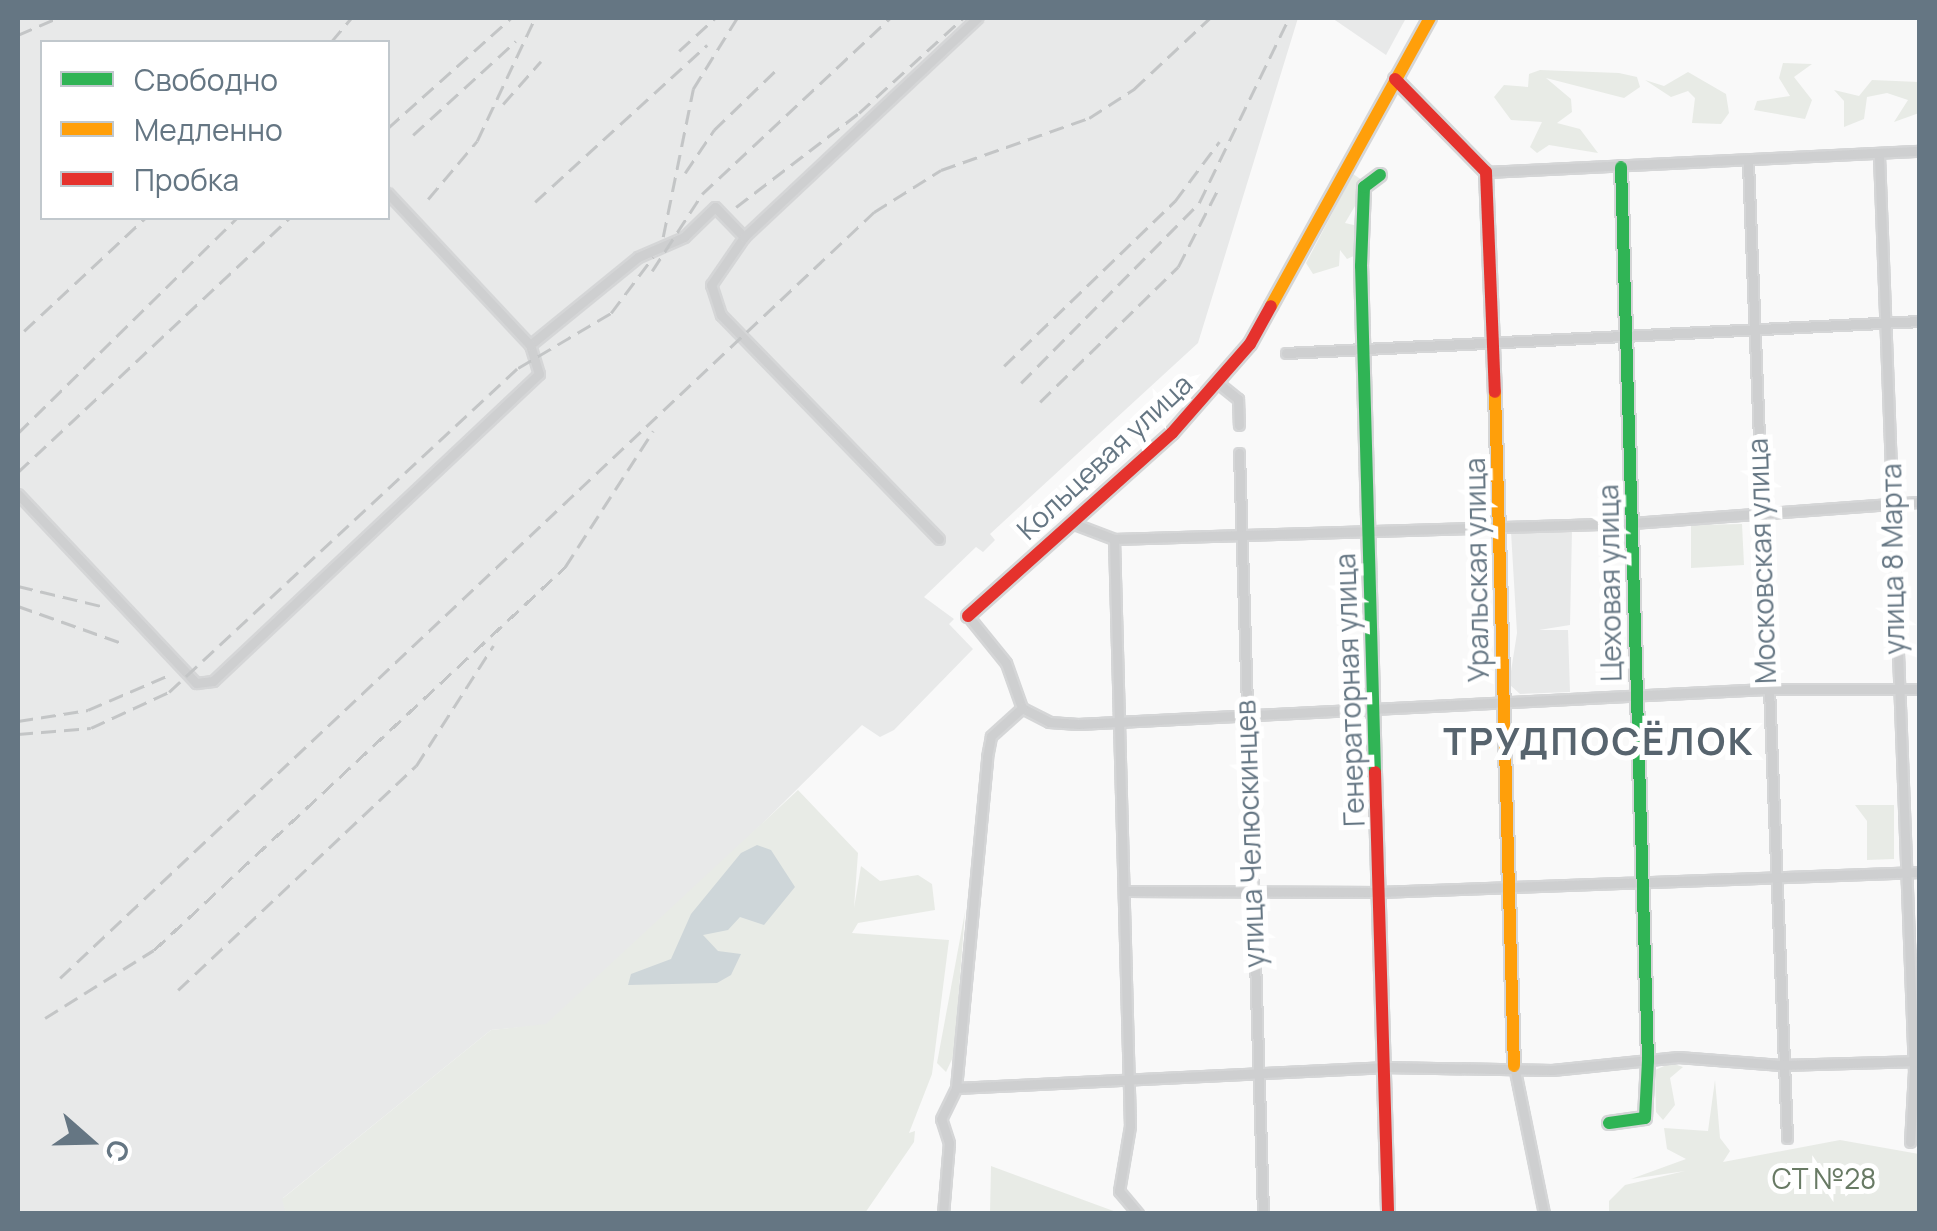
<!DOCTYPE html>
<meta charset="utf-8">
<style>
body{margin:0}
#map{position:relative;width:1937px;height:1231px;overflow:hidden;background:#f9f9f9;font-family:Manrope,sans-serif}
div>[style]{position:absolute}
.built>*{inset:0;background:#e8e9e9}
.green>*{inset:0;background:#e8ebe6}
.water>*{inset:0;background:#ced6d9}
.roads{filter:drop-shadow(2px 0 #d5d6d7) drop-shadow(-2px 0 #d5d6d7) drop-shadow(0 2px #d5d6d7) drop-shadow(0 -2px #d5d6d7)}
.street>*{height:9px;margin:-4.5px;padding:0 4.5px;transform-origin:4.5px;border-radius:4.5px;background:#cecfd0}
.fast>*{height:12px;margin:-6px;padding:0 6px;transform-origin:6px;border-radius:6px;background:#30b455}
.slow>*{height:12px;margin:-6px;padding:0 6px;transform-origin:6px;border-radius:6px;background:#ff9f0a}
.jam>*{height:12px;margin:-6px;padding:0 6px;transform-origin:6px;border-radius:6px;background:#e5322d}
.rail>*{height:2.5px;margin-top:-1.25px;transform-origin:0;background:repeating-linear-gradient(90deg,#c3c5c6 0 15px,transparent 0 23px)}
span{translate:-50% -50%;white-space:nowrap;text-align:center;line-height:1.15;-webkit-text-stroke:10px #fff;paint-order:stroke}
.street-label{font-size:28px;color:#657683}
.park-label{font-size:28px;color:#687a64}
.district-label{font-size:38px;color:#57646e;font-weight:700;letter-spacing:2.5px}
.frame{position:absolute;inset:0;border:20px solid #657683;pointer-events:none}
.legend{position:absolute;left:40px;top:40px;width:350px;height:180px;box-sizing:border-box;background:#fff;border:2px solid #c1c8cd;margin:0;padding:12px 18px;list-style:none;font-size:30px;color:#657683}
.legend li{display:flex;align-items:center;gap:20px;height:50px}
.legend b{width:50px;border:2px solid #c1c8cd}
.north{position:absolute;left:40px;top:1091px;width:100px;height:100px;-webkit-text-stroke:8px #fff;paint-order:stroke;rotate:110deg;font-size:28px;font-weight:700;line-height:40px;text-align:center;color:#657683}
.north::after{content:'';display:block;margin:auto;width:35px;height:45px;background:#657683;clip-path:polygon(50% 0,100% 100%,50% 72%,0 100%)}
</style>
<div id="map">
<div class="built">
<div style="clip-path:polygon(evenodd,18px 18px,1298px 18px,1198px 343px,990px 534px,995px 540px,983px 552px,976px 547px,924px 597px,954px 619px,949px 624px,973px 649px,894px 730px,880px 737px,862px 725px,623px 961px,546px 1025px,491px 1030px,283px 1198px,286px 1214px,18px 1213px,18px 18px,42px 42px,388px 42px,388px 218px,42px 218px,42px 42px)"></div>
<div style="clip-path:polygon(1332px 18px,1406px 18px,1386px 55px)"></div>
<div style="clip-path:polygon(1572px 530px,1570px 625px,1539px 630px,1568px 630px,1570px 692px,1520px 694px,1509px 684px,1517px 633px,1511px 532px)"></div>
</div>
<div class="green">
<div style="clip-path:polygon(1783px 63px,1812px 64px,1794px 77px,1812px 100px,1805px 119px,1754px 110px,1757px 101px,1790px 96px,1779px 78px)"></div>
<div style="clip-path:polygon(1540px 70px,1619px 73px,1637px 77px,1640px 87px,1624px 98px,1546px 78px,1571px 99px,1572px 112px,1557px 123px,1580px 129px,1598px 153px,1549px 145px,1537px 153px,1530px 147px,1542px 122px,1511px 120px,1494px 97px,1504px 85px,1528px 87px,1529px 74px)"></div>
<div style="clip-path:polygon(1688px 72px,1726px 94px,1729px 113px,1721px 124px,1692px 123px,1695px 98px,1688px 91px,1671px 97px,1645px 80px,1664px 86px)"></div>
<div style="clip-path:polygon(1872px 80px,1919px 82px,1919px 113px,1894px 122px,1908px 100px,1887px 93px,1867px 97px,1864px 119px,1844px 127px,1844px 101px,1834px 90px,1859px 96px)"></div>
<div style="clip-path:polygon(1353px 174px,1368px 184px,1345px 223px,1358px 226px,1356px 255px,1347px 259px,1340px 250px,1339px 266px,1313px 274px,1306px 263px)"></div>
<div style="clip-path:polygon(1742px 524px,1744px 565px,1691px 568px,1691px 525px)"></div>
<div style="clip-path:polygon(798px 790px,858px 853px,854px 908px,861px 866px,880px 881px,918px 875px,932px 884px,935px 910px,858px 923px,852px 933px,949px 940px,932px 1074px,909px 1133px,915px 1131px,914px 1142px,865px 1213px,286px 1214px,282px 1199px,491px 1030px,546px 1024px)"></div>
<div style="clip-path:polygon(1855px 805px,1894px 805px,1894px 859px,1867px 860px,1867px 821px)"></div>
<div style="clip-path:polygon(965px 912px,954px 1055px,946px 1072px,937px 1063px)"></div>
<div style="clip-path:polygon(1671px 1063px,1683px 1067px,1670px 1078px,1675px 1105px,1663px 1120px,1656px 1112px,1655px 1070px)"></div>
<div style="clip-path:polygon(1715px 1080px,1720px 1138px,1730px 1151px,1723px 1162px,1840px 1140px,1919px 1154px,1919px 1213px,1609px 1213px,1609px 1201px,1625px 1185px,1685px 1171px,1631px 1179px,1686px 1159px,1667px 1149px,1664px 1128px,1708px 1131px)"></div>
<div style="clip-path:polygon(991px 1166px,1119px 1213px,990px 1213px)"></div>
</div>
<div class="water">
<div style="clip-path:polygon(757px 845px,771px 850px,795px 887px,764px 925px,740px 917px,728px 930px,703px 935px,718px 951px,741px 954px,731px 975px,717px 983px,628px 985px,631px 974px,671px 959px,691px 914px,741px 853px)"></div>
</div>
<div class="roads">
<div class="street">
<div style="left:1879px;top:156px;width:916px;rotate:87.81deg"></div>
<div style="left:1914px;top:1071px;width:71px;rotate:93.2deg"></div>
<div style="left:1748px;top:163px;width:976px;rotate:87.71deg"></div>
<div style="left:1486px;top:172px;width:435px;rotate:-2.8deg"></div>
<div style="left:530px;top:345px;width:139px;rotate:-39.2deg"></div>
<div style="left:638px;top:257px;width:50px;rotate:-23.5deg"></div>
<div style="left:684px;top:237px;width:43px;rotate:-44.1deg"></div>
<div style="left:715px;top:207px;width:42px;rotate:46deg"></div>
<div style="left:1286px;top:353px;width:635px;rotate:-2.89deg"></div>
<div style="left:1218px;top:383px;width:26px;rotate:39deg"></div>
<div style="left:1238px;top:399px;width:26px;rotate:88deg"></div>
<div style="left:1239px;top:453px;width:761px;rotate:88.19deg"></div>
<div style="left:18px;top:494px;width:260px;rotate:46.7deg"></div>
<div style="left:196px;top:683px;width:17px;rotate:-7deg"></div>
<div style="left:213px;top:681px;width:448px;rotate:-43.3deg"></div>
<div style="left:539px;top:374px;width:30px;rotate:-107deg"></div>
<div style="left:530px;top:345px;width:208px;rotate:-133.1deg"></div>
<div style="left:1072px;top:523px;width:45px;rotate:20.9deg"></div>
<div style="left:1114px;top:539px;width:519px;rotate:-1.77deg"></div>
<div style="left:1633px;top:523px;width:288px;rotate:-4.2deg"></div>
<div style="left:939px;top:539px;width:313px;rotate:-134.2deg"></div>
<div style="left:721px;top:315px;width:32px;rotate:-108deg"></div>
<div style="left:711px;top:285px;width:58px;rotate:-55.5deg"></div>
<div style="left:744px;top:237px;width:320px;rotate:-43.2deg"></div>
<div style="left:1114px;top:539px;width:587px;rotate:88.44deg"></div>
<div style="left:1130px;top:1126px;width:66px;rotate:99.6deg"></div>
<div style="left:1119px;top:1191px;width:30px;rotate:50deg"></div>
<div style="left:968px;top:616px;width:60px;rotate:51deg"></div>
<div style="left:1006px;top:663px;width:48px;rotate:70.4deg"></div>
<div style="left:1022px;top:708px;width:30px;rotate:27deg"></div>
<div style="left:1049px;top:722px;width:29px;rotate:4deg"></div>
<div style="left:1078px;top:724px;width:689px;rotate:-2.91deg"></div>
<div style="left:1766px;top:689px;width:154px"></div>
<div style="left:1127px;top:891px;width:252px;rotate:0.2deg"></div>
<div style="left:1379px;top:892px;width:541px;rotate:-2.12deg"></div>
<div style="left:1514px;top:1066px;width:151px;rotate:78.5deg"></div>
<div style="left:956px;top:1088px;width:427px;rotate:-2.8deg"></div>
<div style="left:1382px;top:1067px;width:170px;rotate:1deg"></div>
<div style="left:1552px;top:1070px;width:127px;rotate:-5.9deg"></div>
<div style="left:1678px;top:1057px;width:103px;rotate:4.4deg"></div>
<div style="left:1781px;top:1065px;width:139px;rotate:-1.6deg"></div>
<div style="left:943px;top:1214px;width:71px;rotate:-85.2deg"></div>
<div style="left:949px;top:1143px;width:25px;rotate:-108deg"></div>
<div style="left:941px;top:1119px;width:34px;rotate:-64deg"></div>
<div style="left:956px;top:1088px;width:332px;rotate:-84.6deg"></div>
<div style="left:987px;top:757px;width:21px;rotate:-79deg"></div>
<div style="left:991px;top:736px;width:42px;rotate:-42.1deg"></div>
</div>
<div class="fast">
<div style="left:1375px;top:772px;width:506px;rotate:-91.58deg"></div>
<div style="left:1361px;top:266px;width:79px;rotate:-87.8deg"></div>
<div style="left:1364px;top:187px;width:20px;rotate:-37deg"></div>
<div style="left:1609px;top:1123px;width:36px;rotate:-8deg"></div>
<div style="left:1645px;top:1118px;width:58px;rotate:-87deg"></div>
<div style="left:1648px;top:1060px;width:893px;rotate:-91.73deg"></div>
</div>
<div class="slow">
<div style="left:1271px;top:306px;width:329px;rotate:-61.1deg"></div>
<div style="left:1495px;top:392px;width:674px;rotate:88.39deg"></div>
</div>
<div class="jam">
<div style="left:1395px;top:79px;width:130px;rotate:45.6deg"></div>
<div style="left:1486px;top:172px;width:220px;rotate:87.7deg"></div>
<div style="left:968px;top:616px;width:274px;rotate:-41.9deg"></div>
<div style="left:1172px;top:433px;width:118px;rotate:-48.8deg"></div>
<div style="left:1250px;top:344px;width:43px;rotate:-61.1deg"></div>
<div style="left:1375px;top:772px;width:442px;rotate:88.3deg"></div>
</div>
</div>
<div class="rail">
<div style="left:18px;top:35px;width:43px;rotate:-23.6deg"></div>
<div style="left:331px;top:42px;width:31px;rotate:-50deg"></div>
<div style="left:679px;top:51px;width:49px;rotate:-42.5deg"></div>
<div style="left:503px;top:104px;width:57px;rotate:-48.5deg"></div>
<div style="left:388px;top:128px;width:165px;rotate:-41.8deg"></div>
<div style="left:413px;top:135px;width:139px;rotate:-42.4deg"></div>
<div style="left:685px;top:173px;width:52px;rotate:-56deg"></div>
<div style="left:714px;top:130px;width:85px;rotate:-44deg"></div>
<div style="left:428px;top:199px;width:76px;rotate:-49.8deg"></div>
<div style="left:477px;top:141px;width:136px;rotate:-64.8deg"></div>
<div style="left:535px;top:202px;width:233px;rotate:-42.4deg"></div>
<div style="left:736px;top:207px;width:155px;rotate:-37.4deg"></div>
<div style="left:859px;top:113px;width:141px;rotate:-42.4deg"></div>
<div style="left:663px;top:237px;width:151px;rotate:-78.5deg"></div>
<div style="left:693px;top:89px;width:84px;rotate:-58.2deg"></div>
<div style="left:652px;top:271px;width:92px;rotate:-57deg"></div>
<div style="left:702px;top:194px;width:258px;rotate:-43.1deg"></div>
<div style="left:24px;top:331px;width:166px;rotate:-43deg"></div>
<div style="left:1004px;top:366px;width:238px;rotate:-44deg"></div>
<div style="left:1175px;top:201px;width:74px;rotate:-53.3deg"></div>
<div style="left:1021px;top:383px;width:253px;rotate:-45.3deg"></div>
<div style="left:1199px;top:203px;width:206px;rotate:-64.1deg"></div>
<div style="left:1040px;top:402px;width:193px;rotate:-44.4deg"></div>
<div style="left:1178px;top:267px;width:85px;rotate:-62.8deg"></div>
<div style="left:18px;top:433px;width:307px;rotate:-44.5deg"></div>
<div style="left:18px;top:472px;width:371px;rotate:-43.1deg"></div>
<div style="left:18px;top:586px;width:85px;rotate:13.5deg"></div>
<div style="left:18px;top:606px;width:114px;rotate:19.6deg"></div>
<div style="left:18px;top:721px;width:71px;rotate:-8.9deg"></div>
<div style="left:88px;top:710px;width:86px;rotate:-23.3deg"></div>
<div style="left:18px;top:734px;width:73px;rotate:-4.7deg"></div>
<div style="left:91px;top:728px;width:86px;rotate:-24.8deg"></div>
<div style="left:169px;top:692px;width:476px;rotate:-42.9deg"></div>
<div style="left:518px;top:368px;width:108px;rotate:-30.6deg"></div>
<div style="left:611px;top:313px;width:70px;rotate:-53.1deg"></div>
<div style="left:60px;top:978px;width:1118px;rotate:-43.26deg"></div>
<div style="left:874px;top:212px;width:79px;rotate:-32.1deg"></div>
<div style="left:941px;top:170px;width:157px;rotate:-19.4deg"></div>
<div style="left:1089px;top:118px;width:54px;rotate:-32.8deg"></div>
<div style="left:1134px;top:89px;width:104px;rotate:-43.1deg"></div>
<div style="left:178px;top:990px;width:327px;rotate:-43.3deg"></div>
<div style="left:416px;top:766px;width:143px;rotate:-57.3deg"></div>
<div style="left:45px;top:1018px;width:128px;rotate:-32deg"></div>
<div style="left:154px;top:950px;width:562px;rotate:-42.98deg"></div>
<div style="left:565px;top:567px;width:162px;rotate:-57.1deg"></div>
</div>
<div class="street-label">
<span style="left:1104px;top:456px;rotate:-43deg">Кольцевая улица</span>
<span style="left:1892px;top:559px;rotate:-91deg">улица 8 Марта</span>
<span style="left:1761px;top:561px;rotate:-92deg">Московская улица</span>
<span style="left:1476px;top:570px;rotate:-91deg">Уральская улица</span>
<span style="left:1609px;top:583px;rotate:-91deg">Цеховая улица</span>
<span style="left:1349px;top:690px;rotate:-92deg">Генераторная улица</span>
<span style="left:1249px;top:834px;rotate:-92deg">улица Челюскинцев</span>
</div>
<div class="park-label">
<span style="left:1824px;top:1178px">СТ №28</span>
</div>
<div class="district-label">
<span style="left:1599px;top:741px">ТРУДПОСЁЛОК</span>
</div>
<div class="frame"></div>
<ul class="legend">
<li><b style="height:12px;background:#30b455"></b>Свободно</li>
<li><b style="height:12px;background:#ff9f0a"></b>Медленно</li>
<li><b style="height:12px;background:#e5322d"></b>Пробка</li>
</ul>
<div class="north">С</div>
</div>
